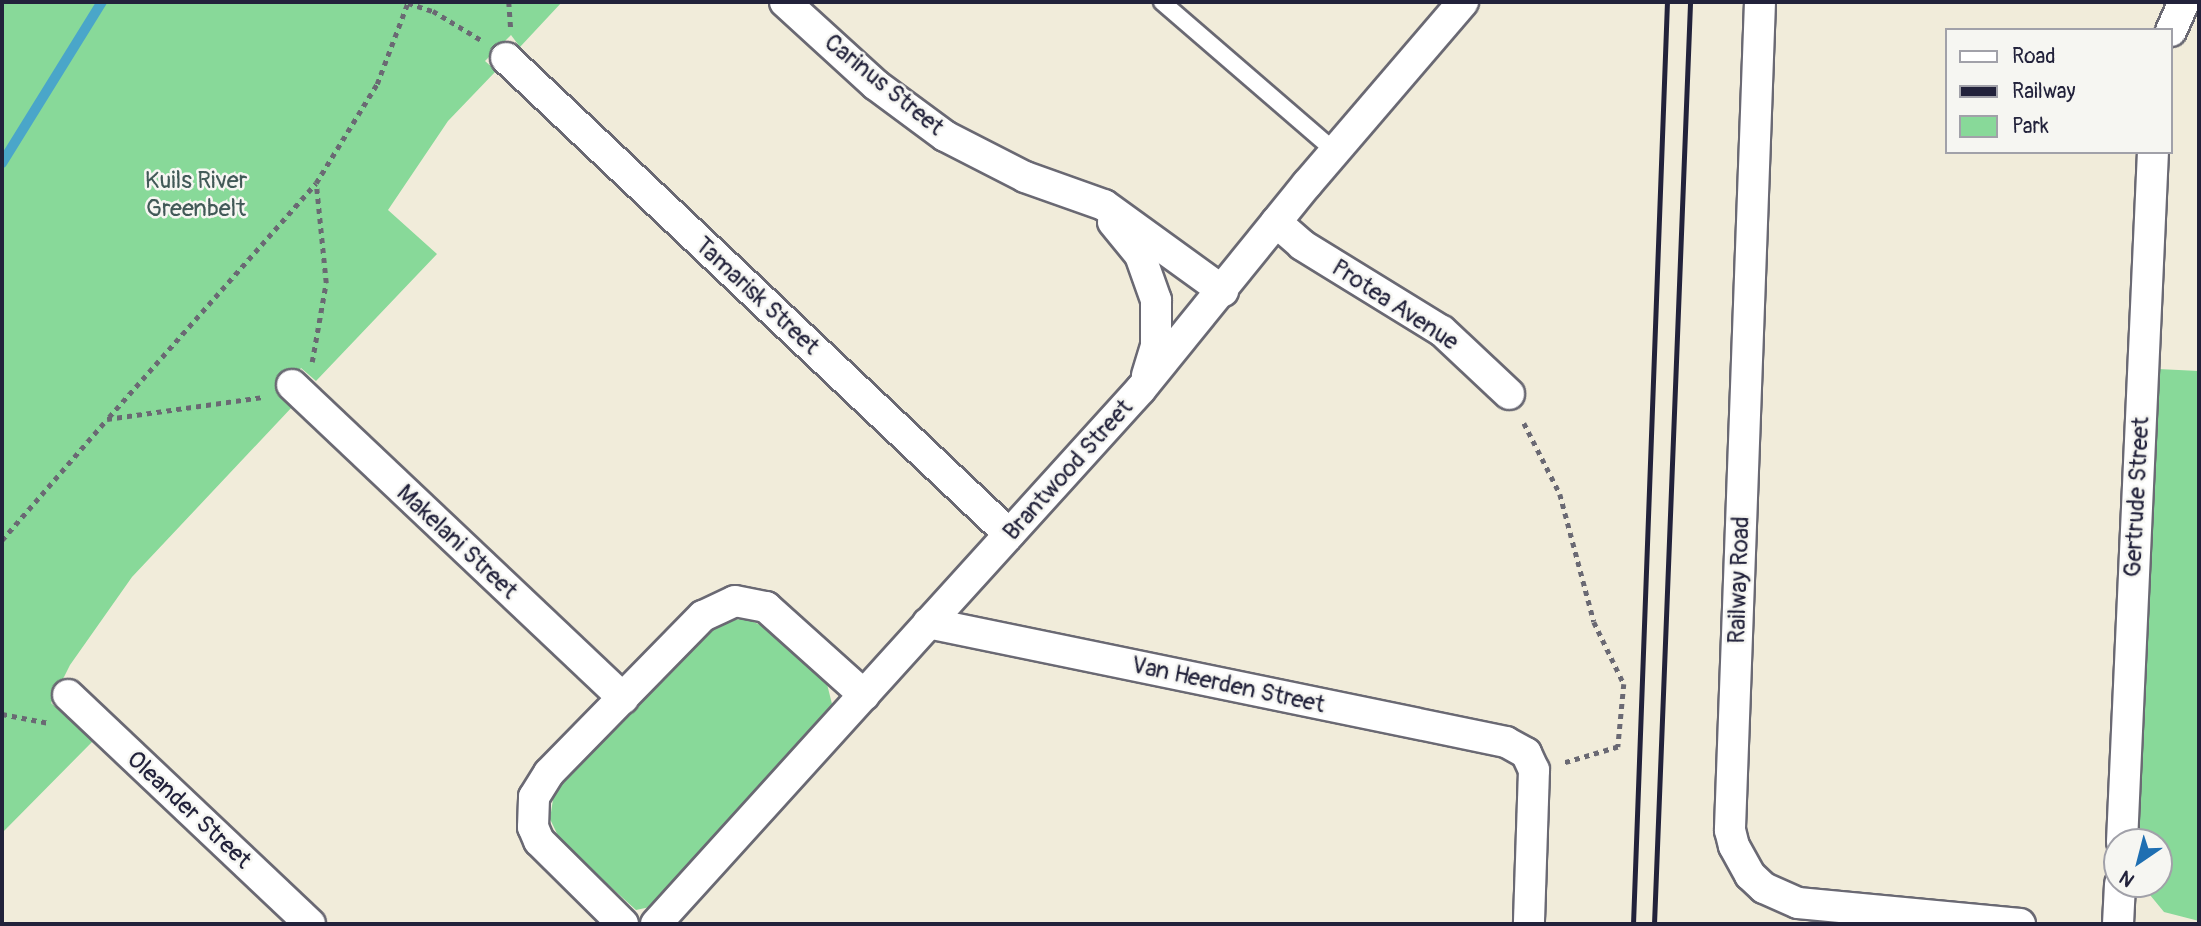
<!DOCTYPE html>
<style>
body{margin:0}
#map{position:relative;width:2201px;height:926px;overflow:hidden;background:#f1ecda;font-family:Pangolin,sans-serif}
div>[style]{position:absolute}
.green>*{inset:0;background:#88d999}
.stream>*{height:10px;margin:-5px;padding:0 5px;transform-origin:5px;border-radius:5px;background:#4aa6c9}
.path>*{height:4.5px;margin-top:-2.25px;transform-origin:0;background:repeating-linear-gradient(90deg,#6a6973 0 5px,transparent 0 10px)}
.roads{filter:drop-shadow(2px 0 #6a6973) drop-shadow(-2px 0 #6a6973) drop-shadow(0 2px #6a6973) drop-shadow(0 -2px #6a6973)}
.service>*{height:16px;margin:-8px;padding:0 8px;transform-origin:8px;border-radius:8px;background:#fff}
.minor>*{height:30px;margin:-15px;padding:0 15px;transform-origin:15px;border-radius:15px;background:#fff}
.rail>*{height:5px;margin:-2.5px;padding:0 2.5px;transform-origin:2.5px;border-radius:2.5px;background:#22223b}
span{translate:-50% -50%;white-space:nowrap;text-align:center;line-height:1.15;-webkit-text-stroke:5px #f6f6f2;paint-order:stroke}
.street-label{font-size:24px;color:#22223b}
.park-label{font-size:24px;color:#415957}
.frame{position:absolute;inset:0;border:4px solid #22223b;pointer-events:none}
.legend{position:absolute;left:1945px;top:28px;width:228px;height:126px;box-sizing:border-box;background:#f6f6f2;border:2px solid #a1a1a9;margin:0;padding:9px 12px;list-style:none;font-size:21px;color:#22223b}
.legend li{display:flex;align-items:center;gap:14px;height:35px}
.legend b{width:35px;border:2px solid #a1a1a9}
.north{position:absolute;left:2103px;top:828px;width:70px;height:70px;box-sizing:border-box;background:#f6f6f2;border:2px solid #a1a1a9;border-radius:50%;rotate:215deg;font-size:19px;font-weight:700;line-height:28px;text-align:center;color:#22223b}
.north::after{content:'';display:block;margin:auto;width:24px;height:32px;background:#1f6fb2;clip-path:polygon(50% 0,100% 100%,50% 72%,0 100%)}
</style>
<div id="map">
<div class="green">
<div style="clip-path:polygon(2px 2px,562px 2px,520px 47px,511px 35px,485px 61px,496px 71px,448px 121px,388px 210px,437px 254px,316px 381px,301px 368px,279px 394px,293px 406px,132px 577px,70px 665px,51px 703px,93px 741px,2px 833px)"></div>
<div style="clip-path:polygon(2158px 369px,2199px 371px,2199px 921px,2164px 912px,2141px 884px,2159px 884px,2159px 842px,2139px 842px)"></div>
<div style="clip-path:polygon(748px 619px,768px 629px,827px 684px,832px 704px,650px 907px,636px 910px,561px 842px,550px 819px,554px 793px,709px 631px,727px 620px)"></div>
</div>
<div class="stream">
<div style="left:2px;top:163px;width:190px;rotate:-58.2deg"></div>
</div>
<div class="path">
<div style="left:509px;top:2px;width:26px;rotate:86deg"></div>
<div style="left:408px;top:3px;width:26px;rotate:18deg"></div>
<div style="left:433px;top:11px;width:56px;rotate:31.1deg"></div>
<div style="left:312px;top:362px;width:80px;rotate:-80deg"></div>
<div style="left:326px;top:283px;width:100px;rotate:-95.7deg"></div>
<div style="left:109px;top:417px;width:312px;rotate:-48.5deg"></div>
<div style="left:316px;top:183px;width:116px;rotate:-58.4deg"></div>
<div style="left:377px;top:84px;width:88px;rotate:-69.3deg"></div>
<div style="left:1524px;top:423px;width:80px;rotate:63.1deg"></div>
<div style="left:1560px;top:494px;width:132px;rotate:75.1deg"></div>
<div style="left:1594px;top:622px;width:69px;rotate:64.2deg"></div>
<div style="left:1624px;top:684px;width:63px;rotate:95.4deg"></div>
<div style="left:1618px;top:747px;width:56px;rotate:163.5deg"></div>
<div style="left:2px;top:540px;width:160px;rotate:-49deg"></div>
<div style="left:107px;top:419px;width:159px;rotate:-8deg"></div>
<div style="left:2px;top:714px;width:48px;rotate:10.8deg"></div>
</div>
<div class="roads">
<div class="service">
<div style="left:1162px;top:2px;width:230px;rotate:40.8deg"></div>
</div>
<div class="minor">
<div style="left:785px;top:2px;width:123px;rotate:42.4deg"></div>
<div style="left:876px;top:85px;width:86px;rotate:36.5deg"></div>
<div style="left:945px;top:136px;width:90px;rotate:27.1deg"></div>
<div style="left:1025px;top:177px;width:84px;rotate:19.5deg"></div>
<div style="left:1104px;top:205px;width:147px;rotate:35.9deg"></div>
<div style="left:1760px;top:2px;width:829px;rotate:92.08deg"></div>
<div style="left:1730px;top:830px;width:16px;rotate:76deg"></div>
<div style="left:1734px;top:846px;width:33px;rotate:61deg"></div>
<div style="left:1750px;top:875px;width:19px;rotate:43deg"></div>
<div style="left:1764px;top:888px;width:37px;rotate:24deg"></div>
<div style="left:1798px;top:903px;width:223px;rotate:5.4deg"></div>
<div style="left:2171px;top:31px;width:32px;rotate:-66deg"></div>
<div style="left:506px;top:58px;width:693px;rotate:43.42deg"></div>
<div style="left:1113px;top:222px;width:43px;rotate:50.7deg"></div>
<div style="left:1140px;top:255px;width:48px;rotate:70.4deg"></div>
<div style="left:1156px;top:300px;width:46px;rotate:90deg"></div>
<div style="left:1156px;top:346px;width:31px;rotate:107deg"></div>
<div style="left:1276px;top:222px;width:35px;rotate:41deg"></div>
<div style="left:1302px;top:245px;width:164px;rotate:31.6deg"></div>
<div style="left:1442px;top:331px;width:92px;rotate:43.2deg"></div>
<div style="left:292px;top:385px;width:456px;rotate:43.4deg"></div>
<div style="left:928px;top:623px;width:590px;rotate:11.63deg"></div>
<div style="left:1506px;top:742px;width:23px;rotate:29deg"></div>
<div style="left:1526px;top:753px;width:19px;rotate:65deg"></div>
<div style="left:1534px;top:770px;width:154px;rotate:91.9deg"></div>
<div style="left:68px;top:695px;width:333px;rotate:43.4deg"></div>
<div style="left:2122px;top:842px;width:691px;rotate:-87.43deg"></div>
<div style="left:623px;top:924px;width:118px;rotate:-135.3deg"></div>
<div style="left:539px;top:841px;width:15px;rotate:-113deg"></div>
<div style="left:533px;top:827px;width:30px;rotate:-88deg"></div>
<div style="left:534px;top:797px;width:28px;rotate:-58deg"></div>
<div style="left:549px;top:773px;width:220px;rotate:-45.6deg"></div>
<div style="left:703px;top:616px;width:35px;rotate:-25deg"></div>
<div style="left:735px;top:601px;width:32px;rotate:11deg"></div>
<div style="left:766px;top:607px;width:132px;rotate:41.9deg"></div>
<div style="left:656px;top:924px;width:722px;rotate:-47.81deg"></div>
<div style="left:1141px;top:389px;width:264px;rotate:-51deg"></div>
<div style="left:1307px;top:184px;width:240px;rotate:-49.4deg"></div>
<div style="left:2118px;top:924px;width:40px;rotate:-87.1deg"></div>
</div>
</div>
<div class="rail">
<div style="left:1633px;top:924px;width:923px;rotate:-87.89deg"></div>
<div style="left:1654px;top:924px;width:923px;rotate:-87.76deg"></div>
</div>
<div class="street-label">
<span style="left:884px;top:85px;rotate:39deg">Carinus Street</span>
<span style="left:757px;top:296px;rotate:43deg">Tamarisk Street</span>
<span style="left:1395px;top:305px;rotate:33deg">Protea Avenue</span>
<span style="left:1068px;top:470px;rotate:-48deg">Brantwood Street</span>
<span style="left:2137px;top:497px;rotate:-87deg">Gertrude Street</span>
<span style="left:457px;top:542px;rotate:43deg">Makelani Street</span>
<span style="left:1739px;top:580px;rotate:-88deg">Railway Road</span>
<span style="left:1228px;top:685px;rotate:12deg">Van Heerden Street</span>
<span style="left:189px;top:810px;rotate:43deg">Oleander Street</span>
</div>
<div class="park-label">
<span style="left:196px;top:195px">Kuils River<br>Greenbelt</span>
</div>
<div class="frame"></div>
<ul class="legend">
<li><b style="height:9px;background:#fff"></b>Road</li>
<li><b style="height:9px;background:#22223b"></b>Railway</li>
<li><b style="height:19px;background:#88d999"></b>Park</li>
</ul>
<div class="north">N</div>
</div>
